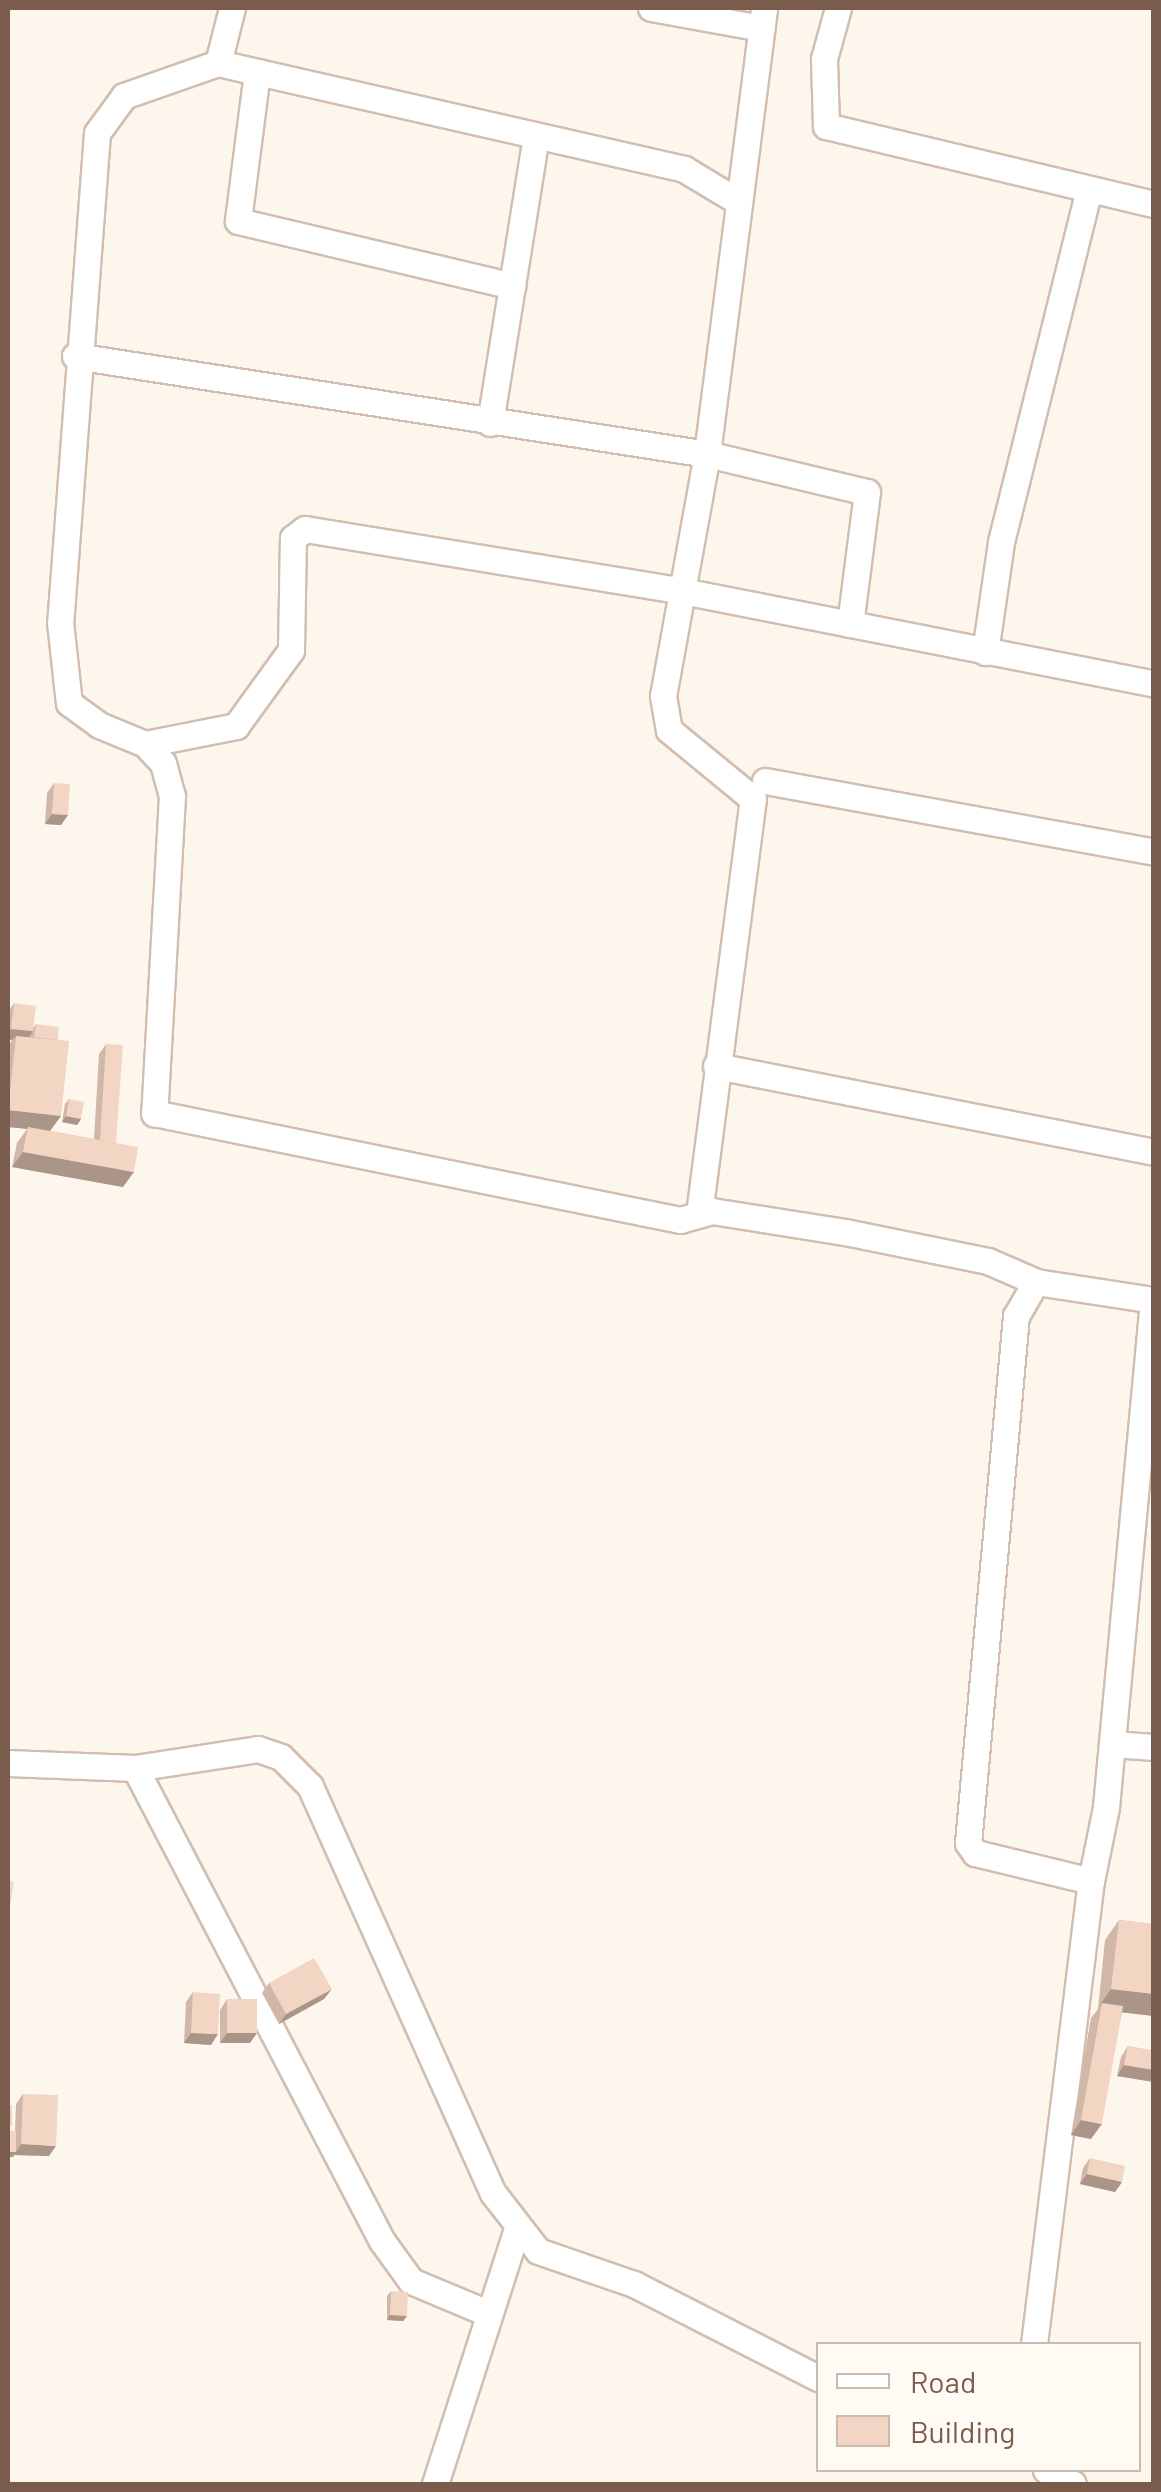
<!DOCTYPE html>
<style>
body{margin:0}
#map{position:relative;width:1161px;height:2492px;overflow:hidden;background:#fdf6ec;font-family:Barlow,sans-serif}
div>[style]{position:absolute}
.roads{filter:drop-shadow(2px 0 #d1beb0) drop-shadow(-2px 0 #d1beb0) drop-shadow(0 2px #d1beb0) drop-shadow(0 -2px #d1beb0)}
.minor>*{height:25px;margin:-12.5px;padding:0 12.5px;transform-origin:12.5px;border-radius:12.5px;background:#fff}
.wall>*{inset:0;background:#d1b7a8}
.shaded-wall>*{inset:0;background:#aa9588}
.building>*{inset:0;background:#f3d5c3}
span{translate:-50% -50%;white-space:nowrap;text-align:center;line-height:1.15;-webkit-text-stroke:8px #fffaf3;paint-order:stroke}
.frame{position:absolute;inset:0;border:10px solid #7a5c4d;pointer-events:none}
.legend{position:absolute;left:816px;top:2342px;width:325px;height:130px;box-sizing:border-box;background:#fffaf3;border:2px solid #cabbb1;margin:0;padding:12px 18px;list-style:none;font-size:30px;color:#7a5c4d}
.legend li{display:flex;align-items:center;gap:20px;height:50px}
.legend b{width:50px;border:2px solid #cabbb1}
</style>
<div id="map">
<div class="roads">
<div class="minor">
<div style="left:232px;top:8px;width:57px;rotate:104.3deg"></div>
<div style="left:218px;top:63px;width:100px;rotate:160.7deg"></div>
<div style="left:124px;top:96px;width:46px;rotate:126.1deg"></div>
<div style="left:97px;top:133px;width:490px;rotate:94.3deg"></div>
<div style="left:60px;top:622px;width:81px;rotate:83.7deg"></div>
<div style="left:69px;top:703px;width:37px;rotate:36deg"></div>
<div style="left:99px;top:725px;width:50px;rotate:22.4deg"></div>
<div style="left:145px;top:744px;width:93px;rotate:-11.2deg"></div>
<div style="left:236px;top:726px;width:94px;rotate:-54.1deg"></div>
<div style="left:291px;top:650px;width:112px;rotate:-89deg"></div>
<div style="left:293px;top:538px;width:15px;rotate:-37deg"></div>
<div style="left:305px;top:529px;width:377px;rotate:9.3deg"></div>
<div style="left:677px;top:590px;width:486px;rotate:11.1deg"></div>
<div style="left:651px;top:8px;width:112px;rotate:10.3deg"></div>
<div style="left:838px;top:8px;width:53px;rotate:105.4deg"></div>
<div style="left:824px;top:59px;width:67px;rotate:88.3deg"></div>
<div style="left:826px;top:126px;width:337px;rotate:13.4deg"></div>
<div style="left:218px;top:63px;width:478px;rotate:12.8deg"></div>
<div style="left:684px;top:169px;width:64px;rotate:31deg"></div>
<div style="left:257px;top:72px;width:150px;rotate:97.3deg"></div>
<div style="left:238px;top:221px;width:282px;rotate:13.3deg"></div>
<div style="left:75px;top:356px;width:640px;rotate:8.81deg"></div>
<div style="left:707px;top:454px;width:164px;rotate:13.4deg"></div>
<div style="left:867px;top:492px;width:133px;rotate:97.3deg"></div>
<div style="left:490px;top:423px;width:291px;rotate:-80.9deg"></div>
<div style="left:985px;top:652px;width:111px;rotate:-81.7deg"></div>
<div style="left:1001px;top:542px;width:363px;rotate:-76deg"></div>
<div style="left:145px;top:744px;width:26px;rotate:47deg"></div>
<div style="left:163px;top:763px;width:34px;rotate:75deg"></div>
<div style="left:172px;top:796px;width:318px;rotate:93.2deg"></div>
<div style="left:154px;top:1113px;width:537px;rotate:11.5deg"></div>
<div style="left:680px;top:1220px;width:33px;rotate:-16deg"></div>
<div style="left:712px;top:1211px;width:135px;rotate:9deg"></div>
<div style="left:845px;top:1232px;width:146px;rotate:11.5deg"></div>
<div style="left:988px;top:1261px;width:52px;rotate:23.6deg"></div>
<div style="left:765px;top:781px;width:395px;rotate:10.3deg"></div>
<div style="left:716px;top:1066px;width:446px;rotate:11.1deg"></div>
<div style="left:699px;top:1214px;width:418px;rotate:-82.6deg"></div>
<div style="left:753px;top:799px;width:109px;rotate:-140.6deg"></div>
<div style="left:669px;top:730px;width:35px;rotate:-100deg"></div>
<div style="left:663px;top:696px;width:246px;rotate:-79.7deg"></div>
<div style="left:707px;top:454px;width:450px;rotate:-82.7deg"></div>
<div style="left:1112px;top:1744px;width:42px;rotate:4.1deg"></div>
<div style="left:8px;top:1763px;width:127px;rotate:2.3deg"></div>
<div style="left:135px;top:1768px;width:124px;rotate:-8.8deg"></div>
<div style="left:258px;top:1749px;width:24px;rotate:19deg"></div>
<div style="left:281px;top:1757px;width:41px;rotate:45deg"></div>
<div style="left:310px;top:1786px;width:446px;rotate:65.8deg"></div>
<div style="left:493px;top:2193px;width:73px;rotate:52.2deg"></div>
<div style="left:538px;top:2251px;width:102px;rotate:19deg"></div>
<div style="left:634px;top:2284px;width:207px;rotate:27.1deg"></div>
<div style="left:135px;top:1768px;width:534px;rotate:62.43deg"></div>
<div style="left:382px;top:2241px;width:49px;rotate:54.1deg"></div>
<div style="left:411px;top:2281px;width:80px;rotate:22.7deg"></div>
<div style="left:1091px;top:1881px;width:76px;rotate:-78.5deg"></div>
<div style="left:1106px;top:1807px;width:509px;rotate:-84.7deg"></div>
<div style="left:1034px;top:2344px;width:466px;rotate:-83deg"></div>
<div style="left:1091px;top:1881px;width:119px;rotate:-166.4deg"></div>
<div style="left:975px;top:1853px;width:12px;rotate:-125deg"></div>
<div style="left:968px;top:1843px;width:529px;rotate:-84.8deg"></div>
<div style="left:1016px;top:1316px;width:39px;rotate:-60deg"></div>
<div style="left:1036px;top:1282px;width:119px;rotate:8.7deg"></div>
<div style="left:1046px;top:2470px;width:30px;rotate:27deg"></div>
<div style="left:435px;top:2484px;width:271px;rotate:-72.2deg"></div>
</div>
</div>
<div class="wall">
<div style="clip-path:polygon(54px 783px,68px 815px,61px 825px,45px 824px,47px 793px)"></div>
<div style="clip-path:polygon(14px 1003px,33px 1028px,36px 1024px,58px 1040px,61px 1116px,50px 1131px,94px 1139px,99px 1054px,106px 1044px,116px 1143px,123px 1187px,12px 1167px,17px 1143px,27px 1129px,8px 1127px,8px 1047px,12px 1040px,8px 1039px,8px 1012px)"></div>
<div style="clip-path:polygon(69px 1099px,81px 1119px,77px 1125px,62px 1122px,65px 1104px)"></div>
<div style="clip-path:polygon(1119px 1920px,1154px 1924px,1154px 2016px,1122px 2012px,1091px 2139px,1071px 2135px,1091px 2018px,1098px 2009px,1105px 1940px)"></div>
<div style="clip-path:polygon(269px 1983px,324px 1999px,279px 2024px,262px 1993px)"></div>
<div style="clip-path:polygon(193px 1992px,211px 2045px,184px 2043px,186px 2002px)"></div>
<div style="clip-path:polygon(227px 1999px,250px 2043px,220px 2043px,220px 2010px)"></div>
<div style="clip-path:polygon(1128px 2046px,1154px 2051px,1154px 2082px,1117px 2076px,1121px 2057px)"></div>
<div style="clip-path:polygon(23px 2094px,49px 2156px,14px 2155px,13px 2157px,8px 2157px,8px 2105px,9px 2131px,15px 2131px,16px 2104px)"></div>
<div style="clip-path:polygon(1090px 2158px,1122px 2182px,1115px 2192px,1080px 2184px,1083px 2168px)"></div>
<div style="clip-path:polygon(391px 2291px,407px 2316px,403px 2321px,387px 2320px,387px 2296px)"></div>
</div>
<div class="shaded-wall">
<div style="clip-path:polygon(52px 814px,68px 815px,61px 825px,45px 824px)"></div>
<div style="clip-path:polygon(11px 1029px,33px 1031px,26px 1042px,16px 1036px,12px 1040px,8px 1039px,8px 1033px)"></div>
<div style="clip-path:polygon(8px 1110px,61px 1116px,50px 1131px,8px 1127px)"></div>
<div style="clip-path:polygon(66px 1116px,81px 1119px,77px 1125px,62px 1122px)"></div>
<div style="clip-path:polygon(23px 1152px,134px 1172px,123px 1187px,12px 1167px)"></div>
<div style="clip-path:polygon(332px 1989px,324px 1999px,279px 2024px,286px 2014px)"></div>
<div style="clip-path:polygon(1111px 1989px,1154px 1994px,1154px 2016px,1101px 2010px,1102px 2003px,1097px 2009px)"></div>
<div style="clip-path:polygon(191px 2033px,218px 2034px,211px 2045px,184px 2043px)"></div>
<div style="clip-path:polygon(227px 2033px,257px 2033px,250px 2043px,220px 2043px)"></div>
<div style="clip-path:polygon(1124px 2065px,1154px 2070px,1154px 2082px,1117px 2076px)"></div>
<div style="clip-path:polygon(1081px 2120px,1102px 2124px,1091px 2139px,1071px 2135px)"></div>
<div style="clip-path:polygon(21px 2144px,56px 2146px,49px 2156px,14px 2155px,13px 2157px,8px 2157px,8px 2152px,16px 2152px)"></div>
<div style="clip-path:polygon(1087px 2174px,1122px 2182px,1115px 2192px,1080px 2184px)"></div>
<div style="clip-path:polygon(390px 2315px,407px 2316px,403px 2321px,387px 2320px)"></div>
</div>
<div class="building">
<div style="clip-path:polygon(54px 783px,70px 784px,68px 815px,52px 814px)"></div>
<div style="clip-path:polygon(14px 1003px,36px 1006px,33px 1031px,11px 1029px)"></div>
<div style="clip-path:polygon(36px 1024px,59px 1027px,58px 1040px,34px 1037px)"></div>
<div style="clip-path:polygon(16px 1036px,69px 1041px,61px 1116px,8px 1110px)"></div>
<div style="clip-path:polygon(106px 1044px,123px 1045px,116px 1143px,100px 1140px)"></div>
<div style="clip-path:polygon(69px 1099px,84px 1102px,81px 1119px,66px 1116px)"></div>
<div style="clip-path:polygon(28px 1127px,138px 1147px,134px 1172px,23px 1152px)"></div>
<div style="clip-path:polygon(8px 1881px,14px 1882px,8px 1917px)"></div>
<div style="clip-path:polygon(1119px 1920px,1154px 1924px,1154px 1994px,1111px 1989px)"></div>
<div style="clip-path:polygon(314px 1958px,332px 1989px,286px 2014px,269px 1983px)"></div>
<div style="clip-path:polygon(193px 1992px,220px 1994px,218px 2034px,191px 2033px)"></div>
<div style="clip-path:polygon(227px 1999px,257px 1999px,257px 2033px,227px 2033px)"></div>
<div style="clip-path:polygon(1102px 2003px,1123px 2006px,1102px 2124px,1081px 2120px)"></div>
<div style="clip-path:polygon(1128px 2046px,1154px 2051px,1154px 2070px,1124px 2065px)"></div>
<div style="clip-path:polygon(23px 2094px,58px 2095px,56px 2146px,21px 2144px)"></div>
<div style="clip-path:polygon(8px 2105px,12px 2105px,12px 2126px,8px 2126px)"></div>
<div style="clip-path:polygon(8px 2131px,16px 2131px,16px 2152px,8px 2152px)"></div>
<div style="clip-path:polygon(1090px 2158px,1125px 2166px,1122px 2182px,1087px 2174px)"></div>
<div style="clip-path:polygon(391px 2291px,408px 2292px,407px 2316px,390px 2315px)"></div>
</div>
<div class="frame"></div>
<ul class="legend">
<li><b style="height:12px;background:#fff"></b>Road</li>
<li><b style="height:28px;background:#f3d5c3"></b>Building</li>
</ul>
</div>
